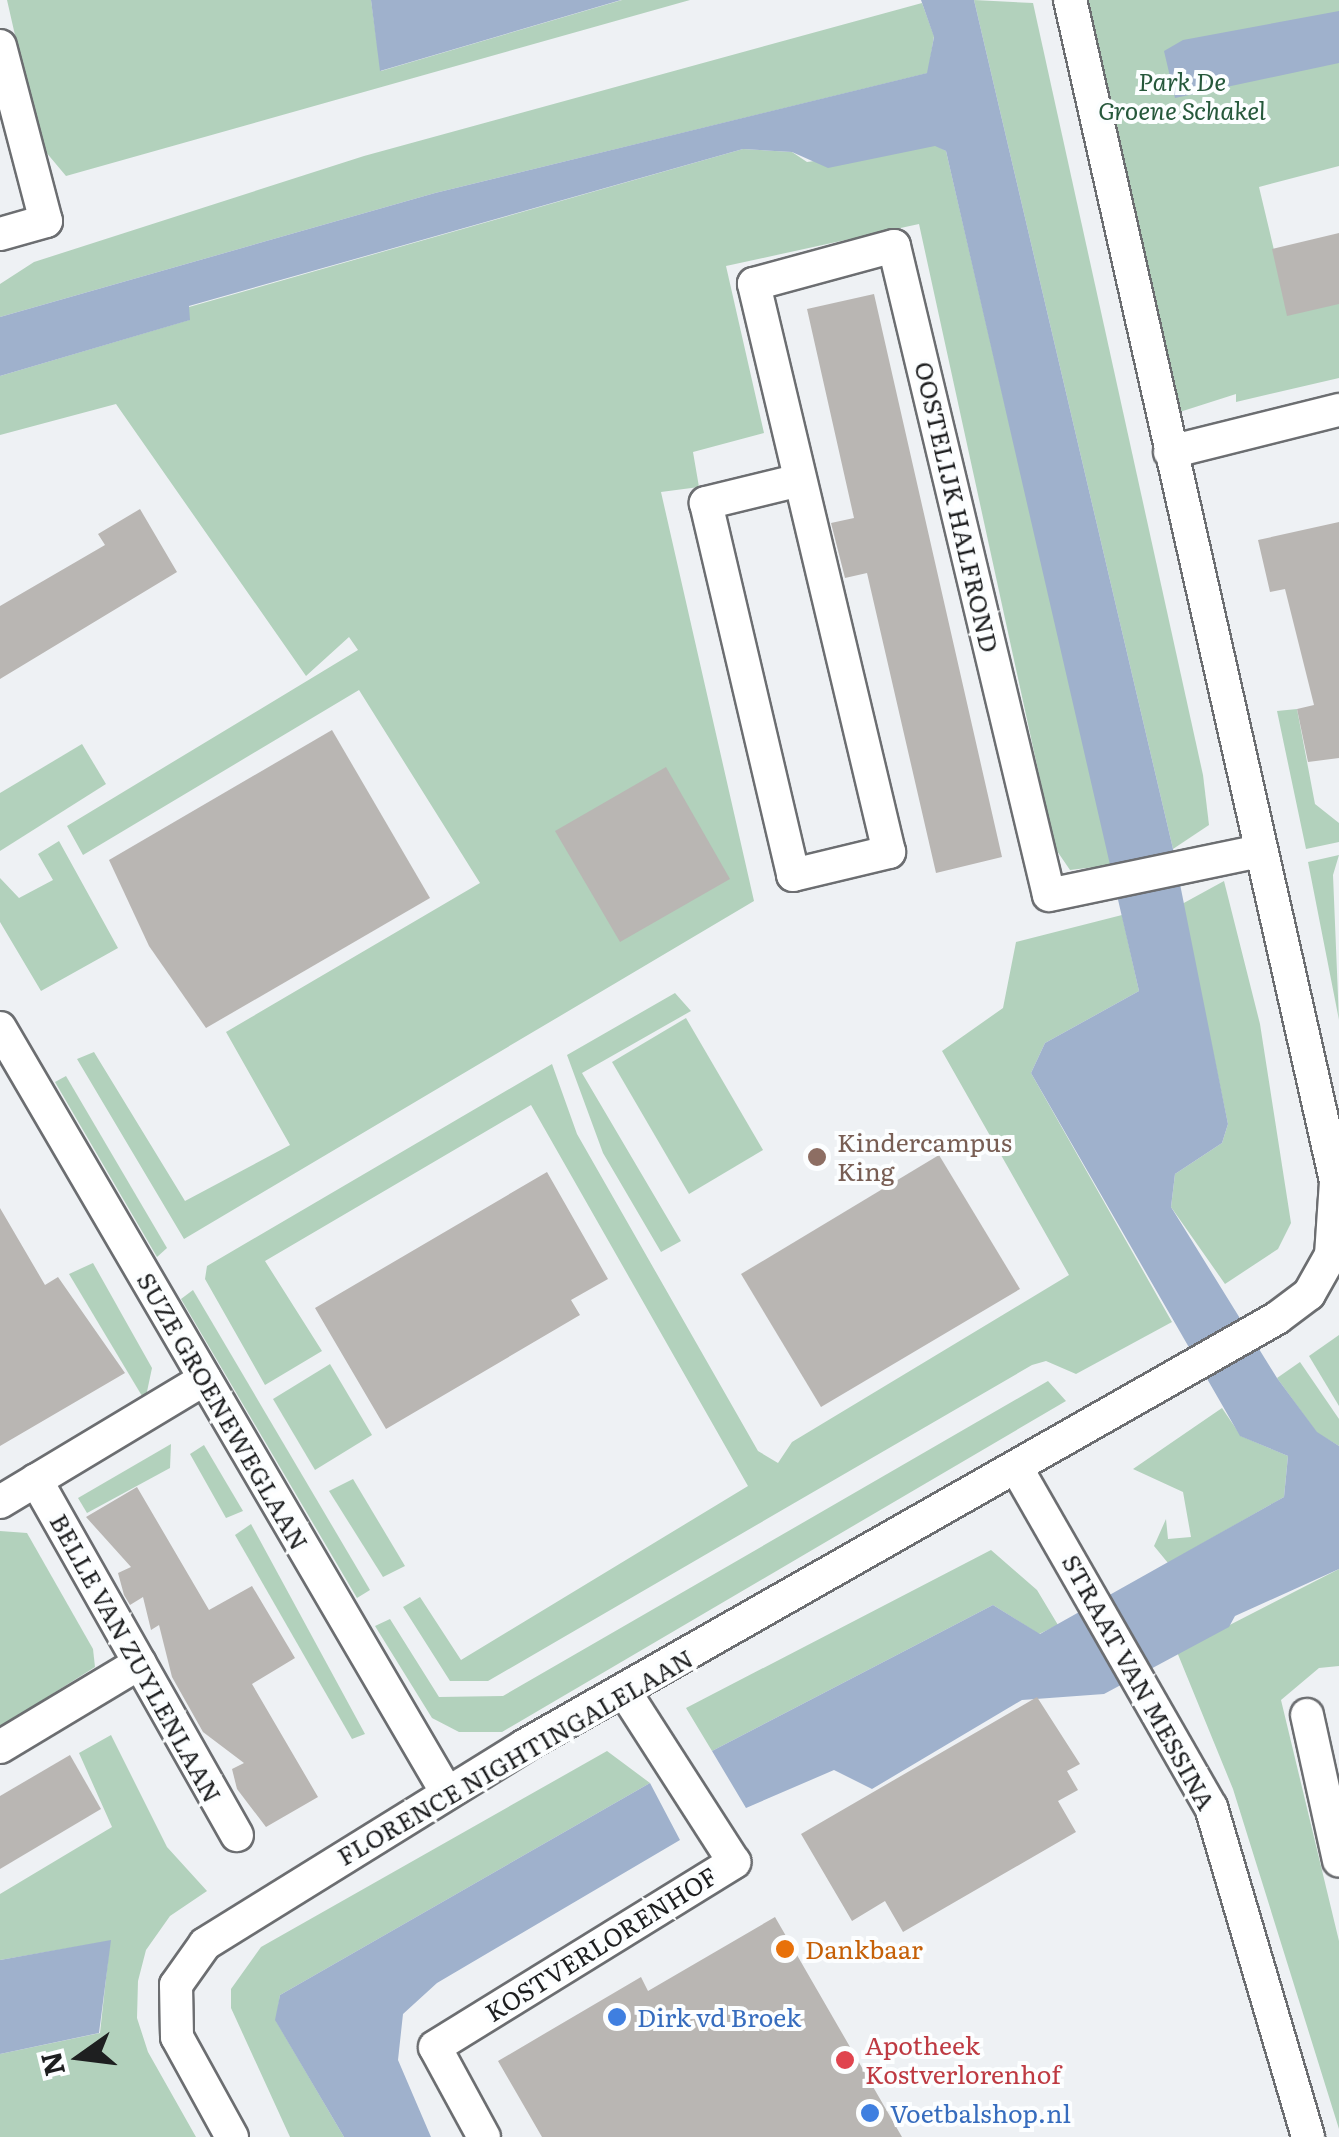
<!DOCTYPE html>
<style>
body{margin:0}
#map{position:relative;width:1339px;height:2137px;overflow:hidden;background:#eef1f4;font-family:Literata,serif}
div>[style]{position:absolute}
.green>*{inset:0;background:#b2d1bc}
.water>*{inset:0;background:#9fb1cc}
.building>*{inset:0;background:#b9b6b3}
.roads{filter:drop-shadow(2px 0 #6c6e71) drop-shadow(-2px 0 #6c6e71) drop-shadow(0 2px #6c6e71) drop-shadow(0 -2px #6c6e71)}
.minor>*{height:32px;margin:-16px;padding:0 16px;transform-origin:16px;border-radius:16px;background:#fff}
.dots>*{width:28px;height:28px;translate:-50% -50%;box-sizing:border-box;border:5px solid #fcfeff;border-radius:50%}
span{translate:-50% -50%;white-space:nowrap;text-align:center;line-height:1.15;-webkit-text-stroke:8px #fcfeff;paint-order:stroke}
.park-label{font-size:25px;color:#26583b;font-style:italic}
.street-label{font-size:25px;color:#1e1f20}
.education-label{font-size:25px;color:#785e54}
.left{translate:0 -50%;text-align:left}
.food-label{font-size:25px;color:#c56008}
.shop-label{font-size:25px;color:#366cbe}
.health-label{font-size:25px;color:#be3a42}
.north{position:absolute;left:30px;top:2007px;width:100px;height:100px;-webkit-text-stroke:8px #fcfeff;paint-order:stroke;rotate:256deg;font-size:28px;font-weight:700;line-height:40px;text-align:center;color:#1e1f20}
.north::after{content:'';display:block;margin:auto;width:35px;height:45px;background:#1e1f20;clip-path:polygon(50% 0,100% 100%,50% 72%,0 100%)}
</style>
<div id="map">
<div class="green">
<div style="clip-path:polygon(7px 0,371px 0,381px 71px,622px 0,690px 0,66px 176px,40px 145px)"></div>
<div style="clip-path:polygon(974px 0,1033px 3px,1203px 775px,1209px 825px,1173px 849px)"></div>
<div style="clip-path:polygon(1054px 0,1339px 0,1339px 166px,1259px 187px,1289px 313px,1339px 301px,1339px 378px,1236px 402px,1236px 394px,1164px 417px)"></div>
<div style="clip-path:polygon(922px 3px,934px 36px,928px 73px,435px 193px,0 317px,0 284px,34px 262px,364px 156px)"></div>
<div style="clip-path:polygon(935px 145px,946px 151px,1112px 865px,1070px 870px,1055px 848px,919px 224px,726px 266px,764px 433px,693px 452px,699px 487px,661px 492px,754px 901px,184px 1239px,77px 1059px,94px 1052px,185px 1201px,290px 1145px,226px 1032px,480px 883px,359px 690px,83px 855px,67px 826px,358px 650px,349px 637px,306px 676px,116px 404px,0 435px,0 376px,189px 320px,189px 307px,743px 149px,792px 152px,807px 162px)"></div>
<div style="clip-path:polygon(1297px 709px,1315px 804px,1339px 823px,1339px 842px,1306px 849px,1277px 711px)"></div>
<div style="clip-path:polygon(82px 744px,106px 784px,0 851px,0 793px)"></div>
<div style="clip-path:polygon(59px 841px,118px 948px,41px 991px,0 922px,0 878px,19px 898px,53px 880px,38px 854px)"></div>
<div style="clip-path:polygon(1339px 855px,1333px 875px,1339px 1020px,1308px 862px)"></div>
<div style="clip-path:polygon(1224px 881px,1260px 1024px,1291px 1223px,1278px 1249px,1225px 1284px,1171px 1207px,1175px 1174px,1222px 1143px,1228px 1124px,1182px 904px)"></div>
<div style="clip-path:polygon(1122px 915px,1139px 991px,1045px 1043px,1031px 1073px,1172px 1322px,1076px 1374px,1046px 1361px,1032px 1365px,488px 1681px,450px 1681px,403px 1607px,420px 1597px,461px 1660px,748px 1486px,531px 1105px,265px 1261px,322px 1351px,265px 1385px,205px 1279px,207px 1266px,552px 1064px,577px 1134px,758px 1451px,778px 1463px,792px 1442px,1069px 1275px,942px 1051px,1003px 1008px,1016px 942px)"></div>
<div style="clip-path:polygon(675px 993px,691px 1011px,582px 1073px,681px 1241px,661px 1252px,603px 1153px,567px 1055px)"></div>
<div style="clip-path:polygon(686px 1018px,763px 1150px,689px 1194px,612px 1062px)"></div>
<div style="clip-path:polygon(66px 1076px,167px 1248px,157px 1257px,55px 1082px)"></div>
<div style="clip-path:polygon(93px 1263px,152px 1368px,145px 1401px,69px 1274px)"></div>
<div style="clip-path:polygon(193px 1290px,370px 1590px,357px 1598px,181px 1299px)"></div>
<div style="clip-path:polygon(1339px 1335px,1339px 1406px,1309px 1356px)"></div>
<div style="clip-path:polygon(1300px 1362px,1339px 1419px,1339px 1446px,1317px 1433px,1277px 1378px)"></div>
<div style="clip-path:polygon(330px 1364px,372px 1435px,315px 1470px,273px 1399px)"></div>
<div style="clip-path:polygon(1048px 1381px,1066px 1401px,502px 1732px,459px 1732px,432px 1718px,375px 1626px,390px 1619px,439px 1697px,503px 1696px)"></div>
<div style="clip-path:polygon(1222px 1408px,1241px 1436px,1288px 1456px,1284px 1497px,1168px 1563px,1154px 1546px,1166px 1519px,1168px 1539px,1191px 1537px,1183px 1492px,1133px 1469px)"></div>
<div style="clip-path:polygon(171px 1444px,170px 1468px,87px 1513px,78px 1498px)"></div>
<div style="clip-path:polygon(204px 1445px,243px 1511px,226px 1518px,190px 1454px)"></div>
<div style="clip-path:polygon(353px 1479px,405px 1566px,383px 1577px,329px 1491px)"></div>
<div style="clip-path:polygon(251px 1524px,365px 1734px,352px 1739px,235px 1535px)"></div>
<div style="clip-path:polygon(0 1531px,27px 1533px,93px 1649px,95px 1667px,0 1727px)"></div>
<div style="clip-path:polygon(991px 1550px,1037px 1590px,1058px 1625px,1039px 1634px,993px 1605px,712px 1751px,686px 1708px)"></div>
<div style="clip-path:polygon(1339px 1569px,1339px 1666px,1319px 1668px,1281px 1700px,1339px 1941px,1339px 2129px,1233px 1789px,1177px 1652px)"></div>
<div style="clip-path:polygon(111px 1735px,167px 1847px,207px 1891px,170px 1916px,146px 1950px,138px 1981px,137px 2018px,148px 2052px,196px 2137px,0 2137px,0 2054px,100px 2033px,110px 1941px,0 1960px,0 1894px,112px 1827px,79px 1753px)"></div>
<div style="clip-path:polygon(607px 1751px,650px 1783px,280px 1995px,276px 2021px,344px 2137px,290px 2137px,231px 2008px,231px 1989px,261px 1947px)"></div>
</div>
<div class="water">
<div style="clip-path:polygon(371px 0,621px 0,380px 71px)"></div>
<div style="clip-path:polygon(921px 0,974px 0,1173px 849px,1228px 1124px,1222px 1143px,1175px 1174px,1171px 1207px,1277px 1378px,1317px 1432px,1339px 1446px,1339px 1569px,1235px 1616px,1229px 1627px,1104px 1694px,1022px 1700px,872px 1789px,834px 1770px,746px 1808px,712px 1751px,993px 1605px,1040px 1634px,1284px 1497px,1288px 1456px,1240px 1436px,1031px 1073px,1045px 1043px,1139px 991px,946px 151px,935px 146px,828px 168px,792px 152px,743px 149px,189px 306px,190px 320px,0 376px,0 317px,435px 193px,927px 73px,934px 37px)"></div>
<div style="clip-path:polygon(1339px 11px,1339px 63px,1175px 98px,1164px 51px,1183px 40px)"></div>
<div style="clip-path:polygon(650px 1783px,680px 1840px,437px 1983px,403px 2014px,398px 2060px,431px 2137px,344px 2137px,275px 2020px,280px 1995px)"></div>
<div style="clip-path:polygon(111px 1940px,99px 2033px,0 2054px,0 1960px)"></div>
</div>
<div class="building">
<div style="clip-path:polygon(1339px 233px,1339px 304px,1287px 316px,1272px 249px)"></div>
<div style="clip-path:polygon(874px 294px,1002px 857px,936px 873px,867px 573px,845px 578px,831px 523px,854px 518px,807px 309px)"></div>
<div style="clip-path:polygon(140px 509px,177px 572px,0 679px,0 606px,105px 545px,98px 534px)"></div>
<div style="clip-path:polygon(1339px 522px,1339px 758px,1308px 762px,1297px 709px,1314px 705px,1285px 589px,1270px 592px,1258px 540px)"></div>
<div style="clip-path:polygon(332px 730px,430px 898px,206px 1028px,149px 946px,109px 860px)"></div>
<div style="clip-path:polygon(666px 767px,730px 879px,620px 942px,555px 831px)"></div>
<div style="clip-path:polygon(939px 1155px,1020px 1289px,821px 1407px,741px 1274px)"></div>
<div style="clip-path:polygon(547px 1172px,608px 1279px,571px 1300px,580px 1315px,386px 1429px,315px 1308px)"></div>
<div style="clip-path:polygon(0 1208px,45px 1285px,58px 1277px,125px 1373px,0 1446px)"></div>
<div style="clip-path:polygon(137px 1487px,209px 1610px,252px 1586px,295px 1658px,252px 1684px,318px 1797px,266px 1827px,237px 1789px,232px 1769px,244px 1763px,203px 1732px,172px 1677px,159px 1625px,151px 1630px,143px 1597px,130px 1605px,124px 1595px,118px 1573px,131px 1567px,86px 1517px)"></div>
<div style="clip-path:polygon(1037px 1697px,1080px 1764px,1067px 1771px,1078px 1790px,1058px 1801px,1076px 1832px,903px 1932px,885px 1901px,852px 1921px,801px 1834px)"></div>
<div style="clip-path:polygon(70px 1755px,101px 1809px,0 1869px,0 1796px)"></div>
<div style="clip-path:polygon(775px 1917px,902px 2137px,542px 2137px,498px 2061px,641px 1977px,648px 1991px)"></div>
</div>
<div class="roads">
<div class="minor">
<div style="left:0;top:46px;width:181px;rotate:75.3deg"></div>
<div style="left:46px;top:221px;width:48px;rotate:164.2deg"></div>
<div style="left:1170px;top:452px;width:174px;rotate:-14deg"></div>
<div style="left:796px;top:481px;width:93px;rotate:166.3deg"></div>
<div style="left:706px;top:503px;width:382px;rotate:76.8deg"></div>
<div style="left:793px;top:875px;width:99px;rotate:-13.5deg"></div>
<div style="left:889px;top:852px;width:584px;rotate:-103.37deg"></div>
<div style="left:754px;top:284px;width:145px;rotate:-15.2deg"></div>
<div style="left:894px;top:246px;width:667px;rotate:76.57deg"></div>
<div style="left:1049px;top:895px;width:216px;rotate:-11.8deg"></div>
<div style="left:0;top:1028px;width:886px;rotate:59.7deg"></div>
<div style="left:1016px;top:1467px;width:392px;rotate:60.2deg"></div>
<div style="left:1211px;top:1807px;width:344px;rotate:73.6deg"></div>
<div style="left:36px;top:1480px;width:408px;rotate:60.5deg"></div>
<div style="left:0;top:1502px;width:239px;rotate:-31deg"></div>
<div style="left:1307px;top:1715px;width:149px;rotate:77.6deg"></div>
<div style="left:0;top:1747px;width:163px;rotate:-31deg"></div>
<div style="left:232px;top:2137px;width:114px;rotate:-118.8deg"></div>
<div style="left:177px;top:2037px;width:52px;rotate:-91.1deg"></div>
<div style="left:176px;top:1985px;width:50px;rotate:-54.7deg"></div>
<div style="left:205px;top:1944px;width:375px;rotate:-31.8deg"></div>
<div style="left:524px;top:1746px;width:866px;rotate:-29.61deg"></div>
<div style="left:1277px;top:1318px;width:40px;rotate:-37deg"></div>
<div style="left:1309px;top:1294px;width:45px;rotate:-60.6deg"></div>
<div style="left:1331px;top:1255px;width:74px;rotate:-86.1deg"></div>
<div style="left:1336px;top:1181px;width:1211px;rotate:-102.69deg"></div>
<div style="left:484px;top:2137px;width:102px;rotate:-118.6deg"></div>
<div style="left:435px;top:2047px;width:352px;rotate:-31.7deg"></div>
<div style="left:734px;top:1862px;width:202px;rotate:-122.7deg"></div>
</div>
</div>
<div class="dots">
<div style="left:817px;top:1157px;background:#8d6e63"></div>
<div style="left:785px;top:1949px;background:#e8710a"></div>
<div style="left:617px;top:2017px;background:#3f7fe0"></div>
<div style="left:845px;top:2060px;background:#e0444e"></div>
<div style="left:870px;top:2113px;background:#3f7fe0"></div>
</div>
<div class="park-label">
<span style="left:1182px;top:96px">Park De<br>Groene Schakel</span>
</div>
<div class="street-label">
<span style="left:957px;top:507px;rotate:77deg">OOSTELIJK HALFROND</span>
<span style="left:223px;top:1411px;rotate:60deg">SUZE GROENEWEGLAAN</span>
<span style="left:136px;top:1658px;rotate:61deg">BELLE VAN ZUYLENLAAN</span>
<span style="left:1139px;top:1682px;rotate:61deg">STRAAT VAN MESSINA</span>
<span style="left:515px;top:1757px;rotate:-30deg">FLORENCE NIGHTINGALELAAN</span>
<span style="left:601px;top:1944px;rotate:-32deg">KOSTVERLORENHOF</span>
</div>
<div class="education-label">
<span class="left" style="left:837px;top:1157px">Kindercampus<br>King</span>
</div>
<div class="food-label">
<span class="left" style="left:805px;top:1949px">Dankbaar</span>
</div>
<div class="shop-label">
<span class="left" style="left:637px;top:2017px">Dirk vd Broek</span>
<span class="left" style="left:890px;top:2113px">Voetbalshop.nl</span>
</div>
<div class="health-label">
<span class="left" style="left:865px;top:2060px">Apotheek<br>Kostverlorenhof</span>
</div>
<div class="north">N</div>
</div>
